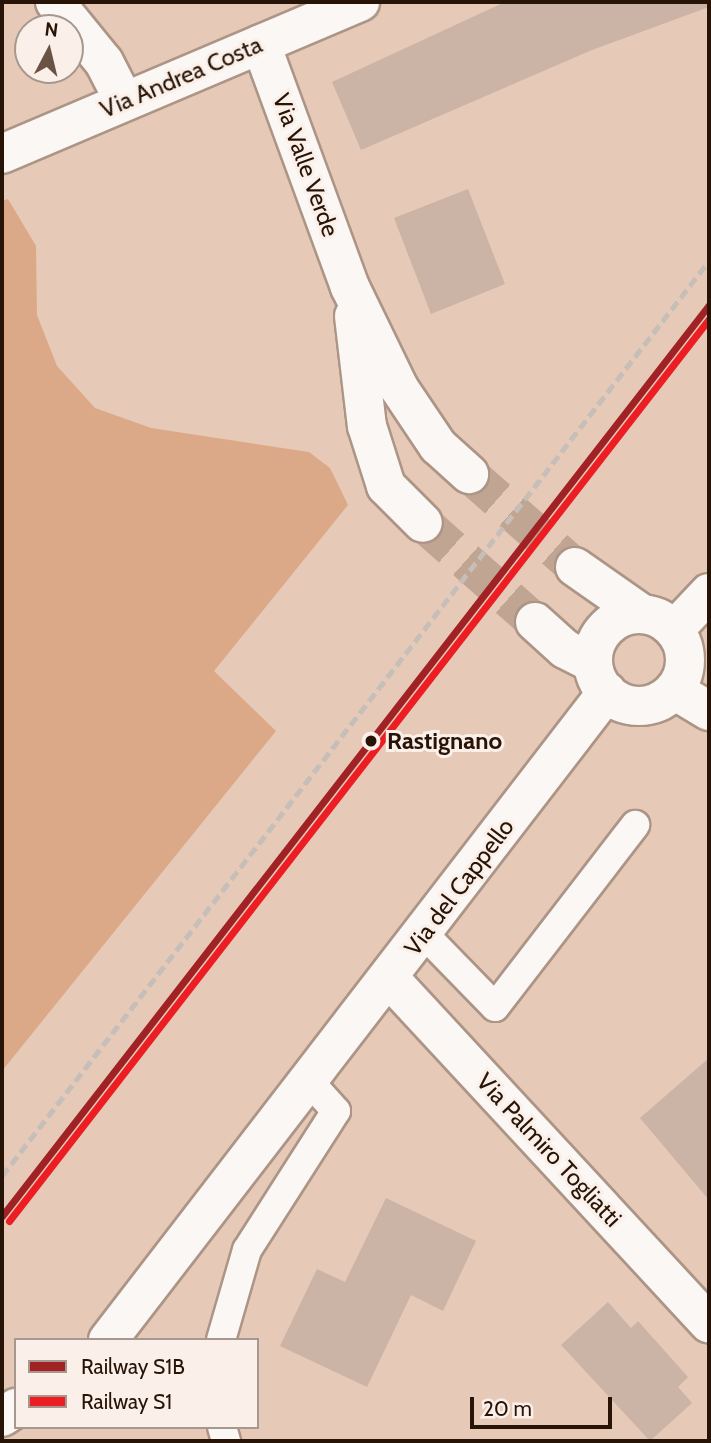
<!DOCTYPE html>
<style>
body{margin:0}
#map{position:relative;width:711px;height:1443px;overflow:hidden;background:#e6c9b6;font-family:Cabin,sans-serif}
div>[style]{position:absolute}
.green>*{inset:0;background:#dba987}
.building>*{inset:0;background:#cbb4a5}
.secondary-tunnel>*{height:38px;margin-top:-19px;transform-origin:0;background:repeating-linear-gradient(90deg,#c0a593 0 38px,transparent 0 57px)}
.roads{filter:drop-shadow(2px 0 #ac9586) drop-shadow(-2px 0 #ac9586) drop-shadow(0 2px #ac9586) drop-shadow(0 -2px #ac9586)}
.lane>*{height:28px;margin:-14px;padding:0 14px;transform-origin:14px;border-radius:14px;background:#fbf7f4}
.street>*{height:38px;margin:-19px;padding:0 19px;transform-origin:19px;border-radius:19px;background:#fbf7f4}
.secondary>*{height:38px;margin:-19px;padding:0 19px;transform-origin:19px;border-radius:19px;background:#fbf7f4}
.secondary>.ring{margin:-19px;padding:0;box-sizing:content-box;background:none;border:38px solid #fbf7f4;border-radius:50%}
.rail>*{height:5px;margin-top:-2.5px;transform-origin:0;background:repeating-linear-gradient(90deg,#c6beb9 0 10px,transparent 0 15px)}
.rail-1>*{height:7px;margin:-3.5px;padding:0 3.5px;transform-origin:3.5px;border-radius:3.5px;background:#a02225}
.rail-2>*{height:7px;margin:-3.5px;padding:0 3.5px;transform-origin:3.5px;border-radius:3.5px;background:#ed1d24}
.dots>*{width:19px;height:19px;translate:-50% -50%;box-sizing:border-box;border:4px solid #fbf0e9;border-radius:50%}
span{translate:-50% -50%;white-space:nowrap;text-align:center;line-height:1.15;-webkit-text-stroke:6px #fbf0e9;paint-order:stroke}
.street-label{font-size:24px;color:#271407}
.stop-label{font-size:24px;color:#271407;font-weight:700}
.left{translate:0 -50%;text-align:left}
.frame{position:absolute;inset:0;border:4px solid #271407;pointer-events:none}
.legend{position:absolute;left:14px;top:1338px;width:245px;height:91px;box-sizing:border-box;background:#fbf0e9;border:2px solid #a6988f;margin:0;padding:9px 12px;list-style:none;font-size:21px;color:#271407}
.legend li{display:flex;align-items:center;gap:14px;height:35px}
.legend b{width:35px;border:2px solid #a6988f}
.north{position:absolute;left:14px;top:14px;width:70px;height:70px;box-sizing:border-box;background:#fbf0e9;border:2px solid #a6988f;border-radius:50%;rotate:7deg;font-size:19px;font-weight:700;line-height:28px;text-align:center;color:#271407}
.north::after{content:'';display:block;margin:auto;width:24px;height:32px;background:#6a5344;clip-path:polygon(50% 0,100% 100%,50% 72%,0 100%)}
.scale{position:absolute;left:470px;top:1397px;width:142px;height:32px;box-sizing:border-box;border:4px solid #271407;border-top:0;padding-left:9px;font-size:21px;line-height:24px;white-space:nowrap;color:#271407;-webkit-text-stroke:5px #fbf0e9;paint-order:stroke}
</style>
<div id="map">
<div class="green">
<div style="clip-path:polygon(8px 199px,36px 246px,37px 315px,57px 366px,95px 408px,151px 428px,309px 452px,330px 468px,348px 505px,214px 671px,276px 731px,2px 1071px,2px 201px)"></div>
</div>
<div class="building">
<div style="clip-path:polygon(505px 2px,709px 2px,709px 7px,592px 50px,361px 150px,332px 82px)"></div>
<div style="clip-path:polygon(468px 189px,505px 284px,431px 314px,394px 218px)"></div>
<div style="clip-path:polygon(709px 1058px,709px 1200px,640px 1118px)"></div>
<div style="clip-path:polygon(386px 1198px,476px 1241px,443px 1311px,411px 1295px,367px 1387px,280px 1346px,317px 1269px,345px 1282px)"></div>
<div style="clip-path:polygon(608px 1302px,631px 1328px,638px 1321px,688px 1377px,678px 1387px,692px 1403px,650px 1441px,561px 1345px)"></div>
</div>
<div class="secondary-tunnel">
<div style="left:469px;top:474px;width:141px;rotate:41.3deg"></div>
<div style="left:423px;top:523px;width:149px;rotate:41.5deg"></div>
</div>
<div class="roads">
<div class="lane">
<div style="left:423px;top:933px;width:103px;rotate:45.8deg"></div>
<div style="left:495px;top:1007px;width:230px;rotate:-52.4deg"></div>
<div style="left:221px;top:1340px;width:94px;rotate:-73.9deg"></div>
<div style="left:247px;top:1250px;width:165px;rotate:-57.4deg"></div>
<div style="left:336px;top:1111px;width:40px;rotate:-132deg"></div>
<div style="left:222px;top:1427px;width:15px;rotate:74deg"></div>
</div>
<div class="street">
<div style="left:55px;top:2px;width:77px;rotate:50.8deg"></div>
<div style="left:104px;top:62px;width:44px;rotate:62.9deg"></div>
<div style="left:674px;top:690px;width:41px;rotate:31deg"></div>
<div style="left:389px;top:978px;width:471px;rotate:47.2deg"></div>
<div style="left:108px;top:1340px;width:818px;rotate:-52.4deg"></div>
<div style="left:2px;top:1417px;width:17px;rotate:-33deg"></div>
</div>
<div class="secondary">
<div style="left:261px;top:44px;width:259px;rotate:69.9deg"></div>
<div style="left:350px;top:287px;width:112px;rotate:64.1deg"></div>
<div style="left:399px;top:388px;width:70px;rotate:56.1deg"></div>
<div style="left:438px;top:446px;width:42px;rotate:42.1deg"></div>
<div style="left:2px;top:154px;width:389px;rotate:-23deg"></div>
<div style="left:354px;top:316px;width:111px;rotate:83.3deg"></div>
<div style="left:367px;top:426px;width:63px;rotate:72.4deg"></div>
<div style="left:386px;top:486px;width:52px;rotate:45deg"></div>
<div style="left:575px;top:567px;width:82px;rotate:35deg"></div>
<div class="ring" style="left:593px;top:614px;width:54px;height:54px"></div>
<div style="left:535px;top:622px;width:40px;rotate:42deg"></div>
<div style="left:565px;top:649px;width:31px;rotate:27deg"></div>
<div style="left:674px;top:630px;width:51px;rotate:-46.6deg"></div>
</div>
</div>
<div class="rail">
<div style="left:2px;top:1176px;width:1156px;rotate:-52.31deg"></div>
</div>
<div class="rail-1">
<div style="left:2px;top:1216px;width:1153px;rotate:-52.19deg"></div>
</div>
<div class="rail-2">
<div style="left:9px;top:1221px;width:1142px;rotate:-52.19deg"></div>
</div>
<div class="dots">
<div style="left:371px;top:741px;background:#271407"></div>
</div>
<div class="street-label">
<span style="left:181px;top:77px;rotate:-23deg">Via Andrea Costa</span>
<span style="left:306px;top:165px;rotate:70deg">Via Valle Verde</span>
<span style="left:459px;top:887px;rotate:-53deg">Via del Cappello</span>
<span style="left:549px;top:1150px;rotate:47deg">Via Palmiro Togliatti</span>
</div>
<div class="stop-label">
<span class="left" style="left:387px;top:741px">Rastignano</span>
</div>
<div class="frame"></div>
<ul class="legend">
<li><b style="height:9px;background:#a02225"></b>Railway S1B</li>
<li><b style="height:9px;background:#ed1d24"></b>Railway S1</li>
</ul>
<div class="north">N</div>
<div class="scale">20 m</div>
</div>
